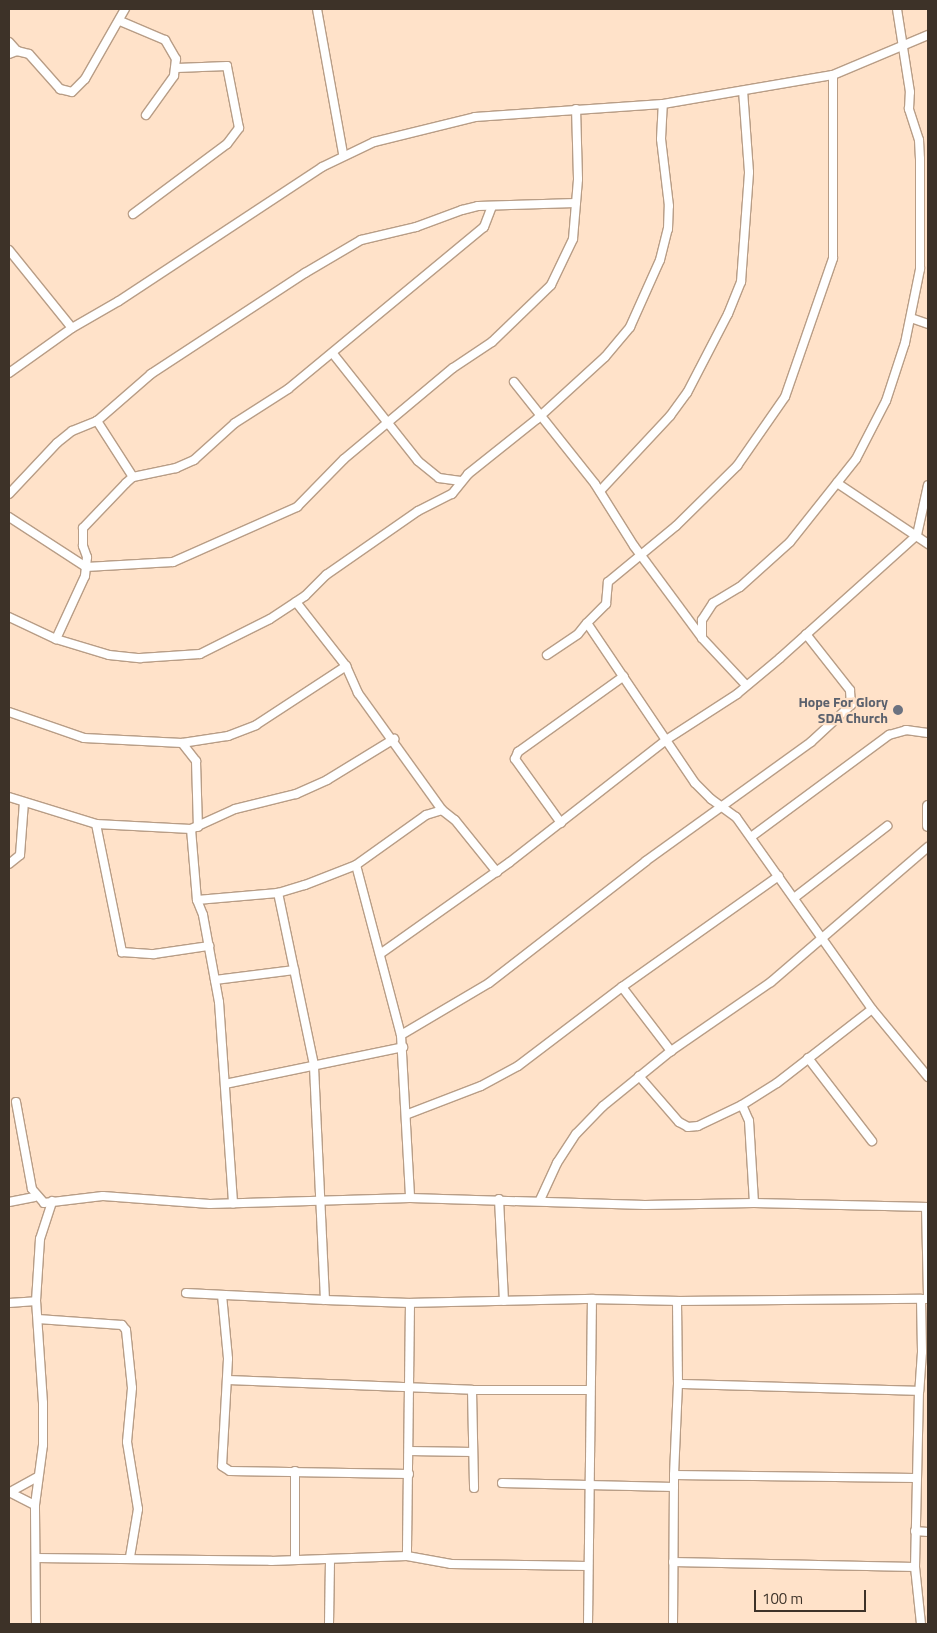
<!DOCTYPE html>
<style>
body{margin:0}
#map{position:relative;width:937px;height:1633px;overflow:hidden;background:#ffe2c9;font-family:"Titillium Web",sans-serif}
div>[style]{position:absolute}
.roads{filter:drop-shadow(1px 0 #b89d86) drop-shadow(-1px 0 #b89d86) drop-shadow(0 1px #b89d86) drop-shadow(0 -1px #b89d86)}
.minor>*{height:8px;margin:-4px;padding:0 4px;transform-origin:4px;border-radius:4px;background:#fff}
.tertiary>*{height:10px;margin:-5px;padding:0 5px;transform-origin:5px;border-radius:5px;background:#fff}
.dots>*{width:14px;height:14px;translate:-50% -50%;box-sizing:border-box;border:2px solid #ffe2c9;border-radius:50%}
span{translate:-50% -50%;white-space:nowrap;text-align:center;line-height:1.15;-webkit-text-stroke:4.5px #ffe2c9;paint-order:stroke}
.worship-label{font-size:14px;color:#5b616d;font-weight:700}
.right{translate:-100% -50%;text-align:right}
.frame{position:absolute;inset:0;border:10px solid #3d3228;pointer-events:none}
.scale{position:absolute;left:754px;top:1590px;width:112px;height:22px;box-sizing:border-box;border:2px solid #3d3228;border-top:0;padding-left:6px;font-size:15px;line-height:18px;white-space:nowrap;color:#3d3228;-webkit-text-stroke:4px #ffe2c9;paint-order:stroke}
</style>
<div id="map">
<div class="roads">
<div class="minor">
<div style="left:317px;top:9px;width:147px;rotate:79.8deg"></div>
<div style="left:120px;top:21px;width:49px;rotate:22.9deg"></div>
<div style="left:165px;top:40px;width:22px;rotate:60deg"></div>
<div style="left:176px;top:59px;width:17px;rotate:97deg"></div>
<div style="left:174px;top:76px;width:48px;rotate:125.7deg"></div>
<div style="left:9px;top:42px;width:12px;rotate:48deg"></div>
<div style="left:9px;top:54px;width:9px;rotate:-21deg"></div>
<div style="left:17px;top:51px;width:12px;rotate:14deg"></div>
<div style="left:29px;top:54px;width:47px;rotate:48.5deg"></div>
<div style="left:60px;top:89px;width:12px;rotate:14deg"></div>
<div style="left:72px;top:92px;width:18px;rotate:-45deg"></div>
<div style="left:85px;top:79px;width:81px;rotate:-60.3deg"></div>
<div style="left:133px;top:214px;width:117px;rotate:-36.7deg"></div>
<div style="left:227px;top:144px;width:20px;rotate:-53deg"></div>
<div style="left:239px;top:128px;width:63px;rotate:-101deg"></div>
<div style="left:227px;top:66px;width:50px;rotate:177.7deg"></div>
<div style="left:9px;top:250px;width:100px;rotate:51.1deg"></div>
<div style="left:911px;top:318px;width:18px;rotate:19deg"></div>
<div style="left:334px;top:355px;width:135px;rotate:51.6deg"></div>
<div style="left:418px;top:461px;width:27px;rotate:39deg"></div>
<div style="left:439px;top:478px;width:22px;rotate:8deg"></div>
<div style="left:9px;top:373px;width:77px;rotate:-35.5deg"></div>
<div style="left:72px;top:328px;width:54px;rotate:-29.9deg"></div>
<div style="left:119px;top:301px;width:243px;rotate:-33.4deg"></div>
<div style="left:322px;top:167px;width:58px;rotate:-25.7deg"></div>
<div style="left:374px;top:142px;width:104px;rotate:-13.9deg"></div>
<div style="left:475px;top:117px;width:188px;rotate:-4deg"></div>
<div style="left:663px;top:104px;width:172px;rotate:-9.7deg"></div>
<div style="left:833px;top:75px;width:103px;rotate:-22.8deg"></div>
<div style="left:514px;top:382px;width:130px;rotate:51.5deg"></div>
<div style="left:595px;top:484px;width:73px;rotate:57.8deg"></div>
<div style="left:634px;top:546px;width:114px;rotate:53.5deg"></div>
<div style="left:702px;top:638px;width:64px;rotate:46.9deg"></div>
<div style="left:133px;top:477px;width:67px;rotate:-122.7deg"></div>
<div style="left:97px;top:421px;width:72px;rotate:-41deg"></div>
<div style="left:151px;top:374px;width:184px;rotate:-33.3deg"></div>
<div style="left:305px;top:273px;width:65px;rotate:-30.5deg"></div>
<div style="left:361px;top:240px;width:57px;rotate:-13.3deg"></div>
<div style="left:416px;top:227px;width:49px;rotate:-20.3deg"></div>
<div style="left:462px;top:210px;width:16px;rotate:-14deg"></div>
<div style="left:478px;top:206px;width:98px;rotate:-1.8deg"></div>
<div style="left:837px;top:483px;width:110px;rotate:33.8deg"></div>
<div style="left:600px;top:491px;width:103px;rotate:-47deg"></div>
<div style="left:670px;top:416px;width:29px;rotate:-54deg"></div>
<div style="left:687px;top:393px;width:89px;rotate:-62.6deg"></div>
<div style="left:728px;top:314px;width:35px;rotate:-68deg"></div>
<div style="left:741px;top:282px;width:110px;rotate:-85.8deg"></div>
<div style="left:749px;top:172px;width:81px;rotate:-94.2deg"></div>
<div style="left:9px;top:494px;width:70px;rotate:-46.7deg"></div>
<div style="left:57px;top:443px;width:19px;rotate:-39deg"></div>
<div style="left:72px;top:431px;width:27px;rotate:-22deg"></div>
<div style="left:9px;top:517px;width:92px;rotate:33deg"></div>
<div style="left:86px;top:567px;width:87px;rotate:-3.3deg"></div>
<div style="left:173px;top:562px;width:136px;rotate:-23.9deg"></div>
<div style="left:297px;top:507px;width:67px;rotate:-45.6deg"></div>
<div style="left:344px;top:459px;width:142px;rotate:-39.9deg"></div>
<div style="left:453px;top:368px;width:47px;rotate:-33.7deg"></div>
<div style="left:492px;top:342px;width:82px;rotate:-44deg"></div>
<div style="left:551px;top:285px;width:51px;rotate:-64.4deg"></div>
<div style="left:573px;top:239px;width:60px;rotate:-85.2deg"></div>
<div style="left:578px;top:179px;width:70px;rotate:-91.6deg"></div>
<div style="left:296px;top:602px;width:81px;rotate:52deg"></div>
<div style="left:346px;top:666px;width:30px;rotate:66deg"></div>
<div style="left:358px;top:693px;width:144px;rotate:54.3deg"></div>
<div style="left:9px;top:617px;width:52px;rotate:25.1deg"></div>
<div style="left:56px;top:639px;width:55px;rotate:16.8deg"></div>
<div style="left:109px;top:655px;width:31px;rotate:6deg"></div>
<div style="left:140px;top:658px;width:60px;rotate:-3.8deg"></div>
<div style="left:200px;top:654px;width:78px;rotate:-26.6deg"></div>
<div style="left:270px;top:619px;width:42px;rotate:-33.3deg"></div>
<div style="left:305px;top:596px;width:30px;rotate:-45deg"></div>
<div style="left:326px;top:575px;width:112px;rotate:-34.8deg"></div>
<div style="left:418px;top:511px;width:38px;rotate:-27deg"></div>
<div style="left:452px;top:494px;width:26px;rotate:-51deg"></div>
<div style="left:468px;top:474px;width:88px;rotate:-38.6deg"></div>
<div style="left:537px;top:419px;width:92px;rotate:-42.4deg"></div>
<div style="left:605px;top:357px;width:39px;rotate:-50deg"></div>
<div style="left:630px;top:327px;width:73px;rotate:-65.9deg"></div>
<div style="left:660px;top:260px;width:32px;rotate:-76deg"></div>
<div style="left:668px;top:229px;width:23px;rotate:-88deg"></div>
<div style="left:669px;top:206px;width:67px;rotate:-96.8deg"></div>
<div style="left:661px;top:139px;width:35px;rotate:-87deg"></div>
<div style="left:587px;top:623px;width:27px;rotate:-45deg"></div>
<div style="left:606px;top:604px;width:22px;rotate:-85deg"></div>
<div style="left:608px;top:582px;width:88px;rotate:-39.5deg"></div>
<div style="left:676px;top:526px;width:86px;rotate:-44.5deg"></div>
<div style="left:737px;top:466px;width:84px;rotate:-55.2deg"></div>
<div style="left:785px;top:397px;width:147px;rotate:-70.9deg"></div>
<div style="left:833px;top:258px;width:183px;rotate:-90deg"></div>
<div style="left:702px;top:638px;width:18px;rotate:-90deg"></div>
<div style="left:702px;top:620px;width:20px;rotate:-57deg"></div>
<div style="left:713px;top:603px;width:31px;rotate:-31deg"></div>
<div style="left:740px;top:587px;width:67px;rotate:-42deg"></div>
<div style="left:790px;top:542px;width:106px;rotate:-51.5deg"></div>
<div style="left:856px;top:459px;width:65px;rotate:-62.7deg"></div>
<div style="left:886px;top:401px;width:61px;rotate:-71.9deg"></div>
<div style="left:905px;top:343px;width:76px;rotate:-78.5deg"></div>
<div style="left:920px;top:269px;width:110px;rotate:-90deg"></div>
<div style="left:920px;top:159px;width:19px;rotate:-93deg"></div>
<div style="left:919px;top:140px;width:33px;rotate:-108deg"></div>
<div style="left:909px;top:109px;width:17px;rotate:-87deg"></div>
<div style="left:910px;top:92px;width:84px;rotate:-98.9deg"></div>
<div style="left:56px;top:639px;width:69px;rotate:-65.3deg"></div>
<div style="left:85px;top:576px;width:19px;rotate:-84deg"></div>
<div style="left:87px;top:557px;width:12px;rotate:-110deg"></div>
<div style="left:83px;top:546px;width:18px;rotate:-90deg"></div>
<div style="left:83px;top:528px;width:62px;rotate:-46.3deg"></div>
<div style="left:126px;top:483px;width:9px;rotate:-41deg"></div>
<div style="left:133px;top:477px;width:44px;rotate:-11.8deg"></div>
<div style="left:176px;top:468px;width:20px;rotate:-24deg"></div>
<div style="left:194px;top:460px;width:55px;rotate:-42.1deg"></div>
<div style="left:235px;top:423px;width:63px;rotate:-32.7deg"></div>
<div style="left:288px;top:389px;width:254px;rotate:-39.6deg"></div>
<div style="left:484px;top:227px;width:22px;rotate:-69deg"></div>
<div style="left:547px;top:655px;width:37px;rotate:-34deg"></div>
<div style="left:578px;top:634px;width:14px;rotate:-51deg"></div>
<div style="left:587px;top:623px;width:193px;rotate:56deg"></div>
<div style="left:695px;top:783px;width:23px;rotate:45deg"></div>
<div style="left:711px;top:799px;width:31px;rotate:36deg"></div>
<div style="left:736px;top:817px;width:235px;rotate:54.7deg"></div>
<div style="left:872px;top:1009px;width:88px;rotate:50.5deg"></div>
<div style="left:9px;top:712px;width:79px;rotate:19.1deg"></div>
<div style="left:84px;top:738px;width:98px;rotate:2.9deg"></div>
<div style="left:182px;top:743px;width:23px;rotate:52deg"></div>
<div style="left:196px;top:761px;width:66px;rotate:88.3deg"></div>
<div style="left:182px;top:743px;width:47px;rotate:-8.7deg"></div>
<div style="left:228px;top:736px;width:30px;rotate:-21deg"></div>
<div style="left:256px;top:725px;width:108px;rotate:-33.2deg"></div>
<div style="left:9px;top:797px;width:91px;rotate:17.2deg"></div>
<div style="left:96px;top:824px;width:95px;rotate:3deg"></div>
<div style="left:191px;top:829px;width:48px;rotate:-24.4deg"></div>
<div style="left:235px;top:809px;width:63px;rotate:-13.8deg"></div>
<div style="left:296px;top:794px;width:34px;rotate:-24deg"></div>
<div style="left:327px;top:780px;width:79px;rotate:-31.5deg"></div>
<div style="left:561px;top:823px;width:79px;rotate:-125.7deg"></div>
<div style="left:515px;top:759px;width:8px;rotate:-67deg"></div>
<div style="left:518px;top:752px;width:130px;rotate:-35.6deg"></div>
<div style="left:96px;top:824px;width:131px;rotate:78.5deg"></div>
<div style="left:122px;top:952px;width:32px;rotate:4deg"></div>
<div style="left:154px;top:954px;width:56px;rotate:-8.3deg"></div>
<div style="left:191px;top:829px;width:71px;rotate:85.2deg"></div>
<div style="left:197px;top:900px;width:81px;rotate:-4.9deg"></div>
<div style="left:278px;top:893px;width:28px;rotate:-17deg"></div>
<div style="left:305px;top:885px;width:55px;rotate:-21.4deg"></div>
<div style="left:356px;top:865px;width:86px;rotate:-35.5deg"></div>
<div style="left:426px;top:815px;width:17px;rotate:-17deg"></div>
<div style="left:442px;top:810px;width:16px;rotate:38deg"></div>
<div style="left:455px;top:820px;width:67px;rotate:51.1deg"></div>
<div style="left:751px;top:837px;width:172px;rotate:-36.5deg"></div>
<div style="left:889px;top:735px;width:18px;rotate:-16deg"></div>
<div style="left:906px;top:730px;width:22px;rotate:8deg"></div>
<div style="left:9px;top:864px;width:14px;rotate:-39deg"></div>
<div style="left:20px;top:855px;width:53px;rotate:-85.7deg"></div>
<div style="left:356px;top:865px;width:176px;rotate:75.2deg"></div>
<div style="left:401px;top:1035px;width:163px;rotate:86.8deg"></div>
<div style="left:794px;top:898px;width:118px;rotate:-37.7deg"></div>
<div style="left:197px;top:900px;width:16px;rotate:68deg"></div>
<div style="left:203px;top:915px;width:88px;rotate:79.6deg"></div>
<div style="left:219px;top:1002px;width:202px;rotate:86deg"></div>
<div style="left:380px;top:954px;width:159px;rotate:-35.3deg"></div>
<div style="left:510px;top:862px;width:198px;rotate:-38deg"></div>
<div style="left:666px;top:740px;width:85px;rotate:-32.9deg"></div>
<div style="left:737px;top:694px;width:56px;rotate:-39.9deg"></div>
<div style="left:780px;top:658px;width:184px;rotate:-41.9deg"></div>
<div style="left:917px;top:535px;width:51px;rotate:-77.6deg"></div>
<div style="left:215px;top:980px;width:80px;rotate:-7.2deg"></div>
<div style="left:622px;top:987px;width:192px;rotate:-35.3deg"></div>
<div style="left:401px;top:1035px;width:102px;rotate:-30.6deg"></div>
<div style="left:489px;top:983px;width:199px;rotate:-37.8deg"></div>
<div style="left:646px;top:861px;width:203px;rotate:-35.8deg"></div>
<div style="left:811px;top:742px;width:54px;rotate:-42.8deg"></div>
<div style="left:851px;top:705px;width:15px;rotate:-94deg"></div>
<div style="left:850px;top:690px;width:71px;rotate:-128.2deg"></div>
<div style="left:808px;top:1058px;width:105px;rotate:52.4deg"></div>
<div style="left:639px;top:1076px;width:61px;rotate:49deg"></div>
<div style="left:679px;top:1122px;width:10px;rotate:29deg"></div>
<div style="left:688px;top:1127px;width:10px;rotate:-6deg"></div>
<div style="left:698px;top:1126px;width:49px;rotate:-25.5deg"></div>
<div style="left:742px;top:1105px;width:41px;rotate:-32.2deg"></div>
<div style="left:777px;top:1083px;width:120px;rotate:-37.9deg"></div>
<div style="left:225px;top:1084px;width:182px;rotate:-11.7deg"></div>
<div style="left:16px;top:1102px;width:88px;rotate:79.6deg"></div>
<div style="left:32px;top:1189px;width:18px;rotate:49deg"></div>
<div style="left:44px;top:1203px;width:59px;rotate:-6.8deg"></div>
<div style="left:103px;top:1196px;width:107px;rotate:4.3deg"></div>
<div style="left:210px;top:1204px;width:200px;rotate:-1.7deg"></div>
<div style="left:410px;top:1198px;width:235px;rotate:1.7deg"></div>
<div style="left:645px;top:1205px;width:109px;rotate:-1.1deg"></div>
<div style="left:754px;top:1203px;width:174px;rotate:1.3deg"></div>
<div style="left:742px;top:1105px;width:17px;rotate:66deg"></div>
<div style="left:749px;top:1121px;width:82px;rotate:86.5deg"></div>
<div style="left:408px;top:1114px;width:78px;rotate:-21deg"></div>
<div style="left:481px;top:1086px;width:42px;rotate:-28.4deg"></div>
<div style="left:518px;top:1066px;width:131px;rotate:-37.2deg"></div>
<div style="left:622px;top:987px;width:81px;rotate:52.6deg"></div>
<div style="left:499px;top:1199px;width:102px;rotate:87.2deg"></div>
<div style="left:540px;top:1200px;width:41px;rotate:-65.3deg"></div>
<div style="left:557px;top:1163px;width:35px;rotate:-57deg"></div>
<div style="left:576px;top:1134px;width:39px;rotate:-46deg"></div>
<div style="left:603px;top:1106px;width:87px;rotate:-39deg"></div>
<div style="left:671px;top:1051px;width:121px;rotate:-34.6deg"></div>
<div style="left:771px;top:982px;width:207px;rotate:-40.7deg"></div>
<div style="left:9px;top:1202px;width:26px;rotate:-11deg"></div>
<div style="left:926px;top:1208px;width:91px;rotate:88.7deg"></div>
<div style="left:186px;top:1293px;width:139px;rotate:2.9deg"></div>
<div style="left:325px;top:1300px;width:235px;rotate:-92.7deg"></div>
<div style="left:314px;top:1065px;width:176px;rotate:-101.8deg"></div>
<div style="left:222px;top:1295px;width:64px;rotate:84.6deg"></div>
<div style="left:228px;top:1359px;width:107px;rotate:93.2deg"></div>
<div style="left:222px;top:1466px;width:9px;rotate:32deg"></div>
<div style="left:230px;top:1471px;width:179px;rotate:1deg"></div>
<div style="left:921px;top:1299px;width:53px;rotate:88.9deg"></div>
<div style="left:922px;top:1352px;width:39px;rotate:94deg"></div>
<div style="left:919px;top:1391px;width:241px;rotate:-178.3deg"></div>
<div style="left:678px;top:1384px;width:83px;rotate:-90.7deg"></div>
<div style="left:677px;top:1301px;width:244px;rotate:-0.5deg"></div>
<div style="left:921px;top:1299px;width:5px"></div>
<div style="left:325px;top:1300px;width:85px;rotate:2deg"></div>
<div style="left:410px;top:1303px;width:253px;rotate:90.7deg"></div>
<div style="left:9px;top:1303px;width:27px;rotate:-4deg"></div>
<div style="left:410px;top:1303px;width:182px;rotate:-1.3deg"></div>
<div style="left:38px;top:1319px;width:84px;rotate:4.1deg"></div>
<div style="left:122px;top:1325px;width:6px;rotate:51deg"></div>
<div style="left:126px;top:1330px;width:58px;rotate:84.1deg"></div>
<div style="left:132px;top:1388px;width:54px;rotate:95.3deg"></div>
<div style="left:127px;top:1442px;width:68px;rotate:80.7deg"></div>
<div style="left:138px;top:1509px;width:49px;rotate:99.5deg"></div>
<div style="left:228px;top:1380px;width:244px;rotate:2.3deg"></div>
<div style="left:472px;top:1390px;width:118px"></div>
<div style="left:472px;top:1390px;width:98px;rotate:88.8deg"></div>
<div style="left:919px;top:1391px;width:176px;rotate:91.3deg"></div>
<div style="left:915px;top:1567px;width:57px;rotate:84deg"></div>
<div style="left:409px;top:1451px;width:64px;rotate:0.9deg"></div>
<div style="left:295px;top:1471px;width:89px;rotate:90deg"></div>
<div style="left:674px;top:1475px;width:241px;rotate:0.7deg"></div>
<div style="left:502px;top:1483px;width:172px;rotate:1.3deg"></div>
<div style="left:12px;top:1491px;width:29px;rotate:-29deg"></div>
<div style="left:9px;top:1492px;width:29px;rotate:27deg"></div>
<div style="left:915px;top:1531px;width:13px;rotate:4deg"></div>
<div style="left:36px;top:1558px;width:235px;rotate:0.7deg"></div>
<div style="left:271px;top:1561px;width:136px;rotate:-2.1deg"></div>
<div style="left:407px;top:1556px;width:45px;rotate:10.3deg"></div>
<div style="left:451px;top:1564px;width:136px;rotate:0.8deg"></div>
<div style="left:673px;top:1562px;width:242px;rotate:1.2deg"></div>
<div style="left:36px;top:1624px;width:119px;rotate:-90.5deg"></div>
<div style="left:35px;top:1505px;width:61px;rotate:-82.4deg"></div>
<div style="left:43px;top:1445px;width:42px;rotate:-90deg"></div>
<div style="left:43px;top:1403px;width:102px;rotate:-93.9deg"></div>
<div style="left:36px;top:1301px;width:62px;rotate:-86.3deg"></div>
<div style="left:40px;top:1239px;width:40px;rotate:-72deg"></div>
<div style="left:329px;top:1624px;width:64px;rotate:-89.1deg"></div>
<div style="left:588px;top:1624px;width:325px;rotate:-89.3deg"></div>
<div style="left:592px;top:1299px;width:85px;rotate:1.3deg"></div>
<div style="left:673px;top:1624px;width:149px;rotate:-89.6deg"></div>
<div style="left:674px;top:1475px;width:91px;rotate:-87.5deg"></div>
</div>
<div class="tertiary">
<div style="left:928px;top:806px;width:20px;rotate:90deg"></div>
</div>
</div>
<div class="dots">
<div style="left:898px;top:710px;background:#6b7280"></div>
</div>
<div class="worship-label">
<span class="right" style="left:888px;top:710px">Hope For Glory<br>SDA Church</span>
</div>
<div class="frame"></div>
<div class="scale">100 m</div>
</div>
